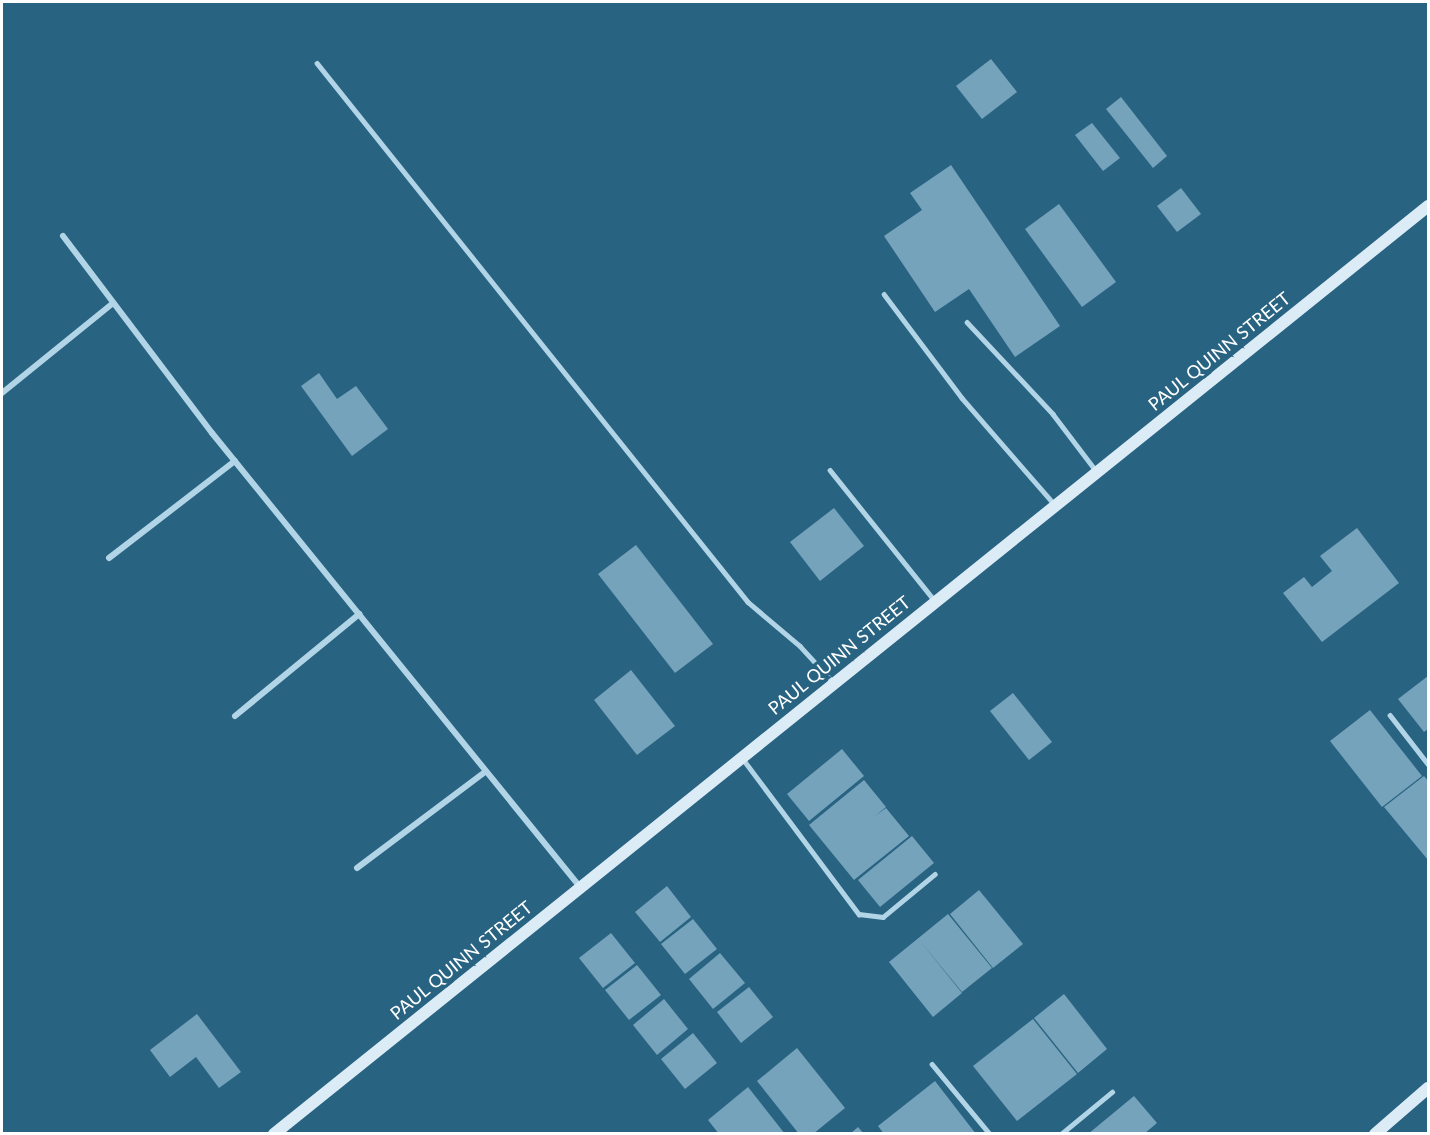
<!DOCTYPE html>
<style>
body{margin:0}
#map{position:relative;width:1430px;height:1135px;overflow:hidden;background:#296382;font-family:Lato,sans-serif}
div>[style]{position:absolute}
.building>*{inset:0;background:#75a3bb}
.lane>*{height:4.5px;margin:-2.25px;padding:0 2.25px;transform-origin:2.25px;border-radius:2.25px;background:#b1d5e6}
.street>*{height:6px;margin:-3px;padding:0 3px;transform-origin:3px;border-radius:3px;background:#b1d5e6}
.secondary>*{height:12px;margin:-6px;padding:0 6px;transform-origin:6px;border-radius:6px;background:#dbecf6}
span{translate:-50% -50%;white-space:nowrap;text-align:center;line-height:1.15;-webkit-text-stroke:6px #296382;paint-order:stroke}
.street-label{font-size:18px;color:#fff}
.frame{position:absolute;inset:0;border:3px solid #fff;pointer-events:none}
</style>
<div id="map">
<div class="building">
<div style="clip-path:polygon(991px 59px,1017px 92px,982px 119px,956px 86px)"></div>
<div style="clip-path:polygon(1121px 97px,1167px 156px,1153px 168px,1106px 109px)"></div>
<div style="clip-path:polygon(1092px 123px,1120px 158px,1103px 171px,1075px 135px)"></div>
<div style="clip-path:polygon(951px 165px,1060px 326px,1015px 357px,969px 289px,935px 312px,884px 236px,922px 210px,910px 193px)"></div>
<div style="clip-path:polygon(1181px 188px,1201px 214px,1177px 232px,1157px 206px)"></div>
<div style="clip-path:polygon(1059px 204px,1116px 282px,1082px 307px,1025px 229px)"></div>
<div style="clip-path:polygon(319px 373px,337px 399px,356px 386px,388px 429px,352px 456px,301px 386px)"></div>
<div style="clip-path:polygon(834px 508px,864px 546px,820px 581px,790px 542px)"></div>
<div style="clip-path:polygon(1357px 528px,1399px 583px,1322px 642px,1283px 593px,1304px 577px,1312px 587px,1332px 571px,1320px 556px)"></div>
<div style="clip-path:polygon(636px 545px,713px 644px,675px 673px,598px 574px)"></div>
<div style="clip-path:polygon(631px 670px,675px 726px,637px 755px,594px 700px)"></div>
<div style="clip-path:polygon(1428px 676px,1428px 729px,1424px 732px,1398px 699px)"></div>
<div style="clip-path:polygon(1013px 693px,1052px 742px,1029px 760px,990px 711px)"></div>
<div style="clip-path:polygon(1370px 710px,1422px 776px,1382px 807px,1330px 741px)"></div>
<div style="clip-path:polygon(842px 749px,864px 776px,809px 821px,787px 794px)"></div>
<div style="clip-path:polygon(1424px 776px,1428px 781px,1428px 860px,1384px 807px)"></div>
<div style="clip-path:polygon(864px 780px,886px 807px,875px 816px,886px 808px,909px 836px,854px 880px,809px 825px)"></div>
<div style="clip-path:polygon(912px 836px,934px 863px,880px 907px,858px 880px)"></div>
<div style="clip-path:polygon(667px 886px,691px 917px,660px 942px,635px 912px)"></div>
<div style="clip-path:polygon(979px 890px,1023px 944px,993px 968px,950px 914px)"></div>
<div style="clip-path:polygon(948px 914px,992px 968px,962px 992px,920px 941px,962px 993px,933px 1017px,889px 962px)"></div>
<div style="clip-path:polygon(693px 919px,717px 949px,685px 974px,661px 944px)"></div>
<div style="clip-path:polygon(611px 933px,635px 963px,603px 988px,579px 958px)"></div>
<div style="clip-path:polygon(720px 953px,745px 983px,713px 1009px,689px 979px)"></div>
<div style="clip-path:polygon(637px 965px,661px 995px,629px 1020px,605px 990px)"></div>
<div style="clip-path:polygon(749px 987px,773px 1017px,741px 1043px,717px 1012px)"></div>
<div style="clip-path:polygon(1064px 994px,1107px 1049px,1078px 1073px,1034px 1018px)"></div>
<div style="clip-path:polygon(664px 999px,688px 1029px,657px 1055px,633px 1025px)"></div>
<div style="clip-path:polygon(197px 1014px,241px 1072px,219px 1088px,196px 1057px,170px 1077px,150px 1050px)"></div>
<div style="clip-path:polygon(1033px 1019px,1077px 1074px,1017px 1121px,973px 1066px)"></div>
<div style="clip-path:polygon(693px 1033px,717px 1063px,685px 1089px,661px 1059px)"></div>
<div style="clip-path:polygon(797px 1048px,845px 1108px,813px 1134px,799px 1134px,757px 1081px)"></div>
<div style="clip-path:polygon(935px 1081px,976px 1134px,884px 1134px,878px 1126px)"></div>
<div style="clip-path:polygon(748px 1087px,785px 1134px,719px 1134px,708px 1120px)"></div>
<div style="clip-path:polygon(1134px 1096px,1157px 1123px,1144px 1134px,1088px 1134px)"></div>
<div style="clip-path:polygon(858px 1127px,864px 1134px,850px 1134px)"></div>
</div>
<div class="lane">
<div style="left:317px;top:63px;width:690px;rotate:51.35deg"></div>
<div style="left:748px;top:602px;width:68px;rotate:40.2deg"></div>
<div style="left:800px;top:646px;width:50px;rotate:47.4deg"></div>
<div style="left:884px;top:294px;width:130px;rotate:53.1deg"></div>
<div style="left:962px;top:398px;width:142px;rotate:49deg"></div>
<div style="left:967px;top:322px;width:126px;rotate:46.9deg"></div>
<div style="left:1053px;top:414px;width:73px;rotate:52.8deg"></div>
<div style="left:830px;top:470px;width:168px;rotate:51.3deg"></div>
<div style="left:1390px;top:715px;width:62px;rotate:52.2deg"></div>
<div style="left:743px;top:759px;width:194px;rotate:53.2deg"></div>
<div style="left:859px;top:914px;width:24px;rotate:7deg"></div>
<div style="left:883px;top:917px;width:67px;rotate:-39.6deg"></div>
<div style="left:932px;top:1064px;width:91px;rotate:50.4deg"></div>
<div style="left:1061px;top:1134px;width:66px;rotate:-39.5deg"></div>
</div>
<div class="street">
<div style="left:63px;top:236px;width:247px;rotate:52.9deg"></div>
<div style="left:212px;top:433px;width:584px;rotate:50.97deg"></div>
<div style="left:2px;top:393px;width:143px;rotate:-39deg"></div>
<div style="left:109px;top:558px;width:159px;rotate:-37.6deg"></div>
<div style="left:235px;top:716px;width:161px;rotate:-39.4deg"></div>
<div style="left:357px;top:868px;width:161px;rotate:-36.9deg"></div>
</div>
<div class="secondary">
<div style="left:274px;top:1134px;width:1481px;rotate:-38.8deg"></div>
<div style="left:1375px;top:1134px;width:70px;rotate:-41deg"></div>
</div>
<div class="street-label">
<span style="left:1219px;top:351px;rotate:-39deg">PAUL QUINN STREET</span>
<span style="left:839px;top:655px;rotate:-39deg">PAUL QUINN STREET</span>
<span style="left:461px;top:960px;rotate:-39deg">PAUL QUINN STREET</span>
</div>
<div class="frame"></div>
</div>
